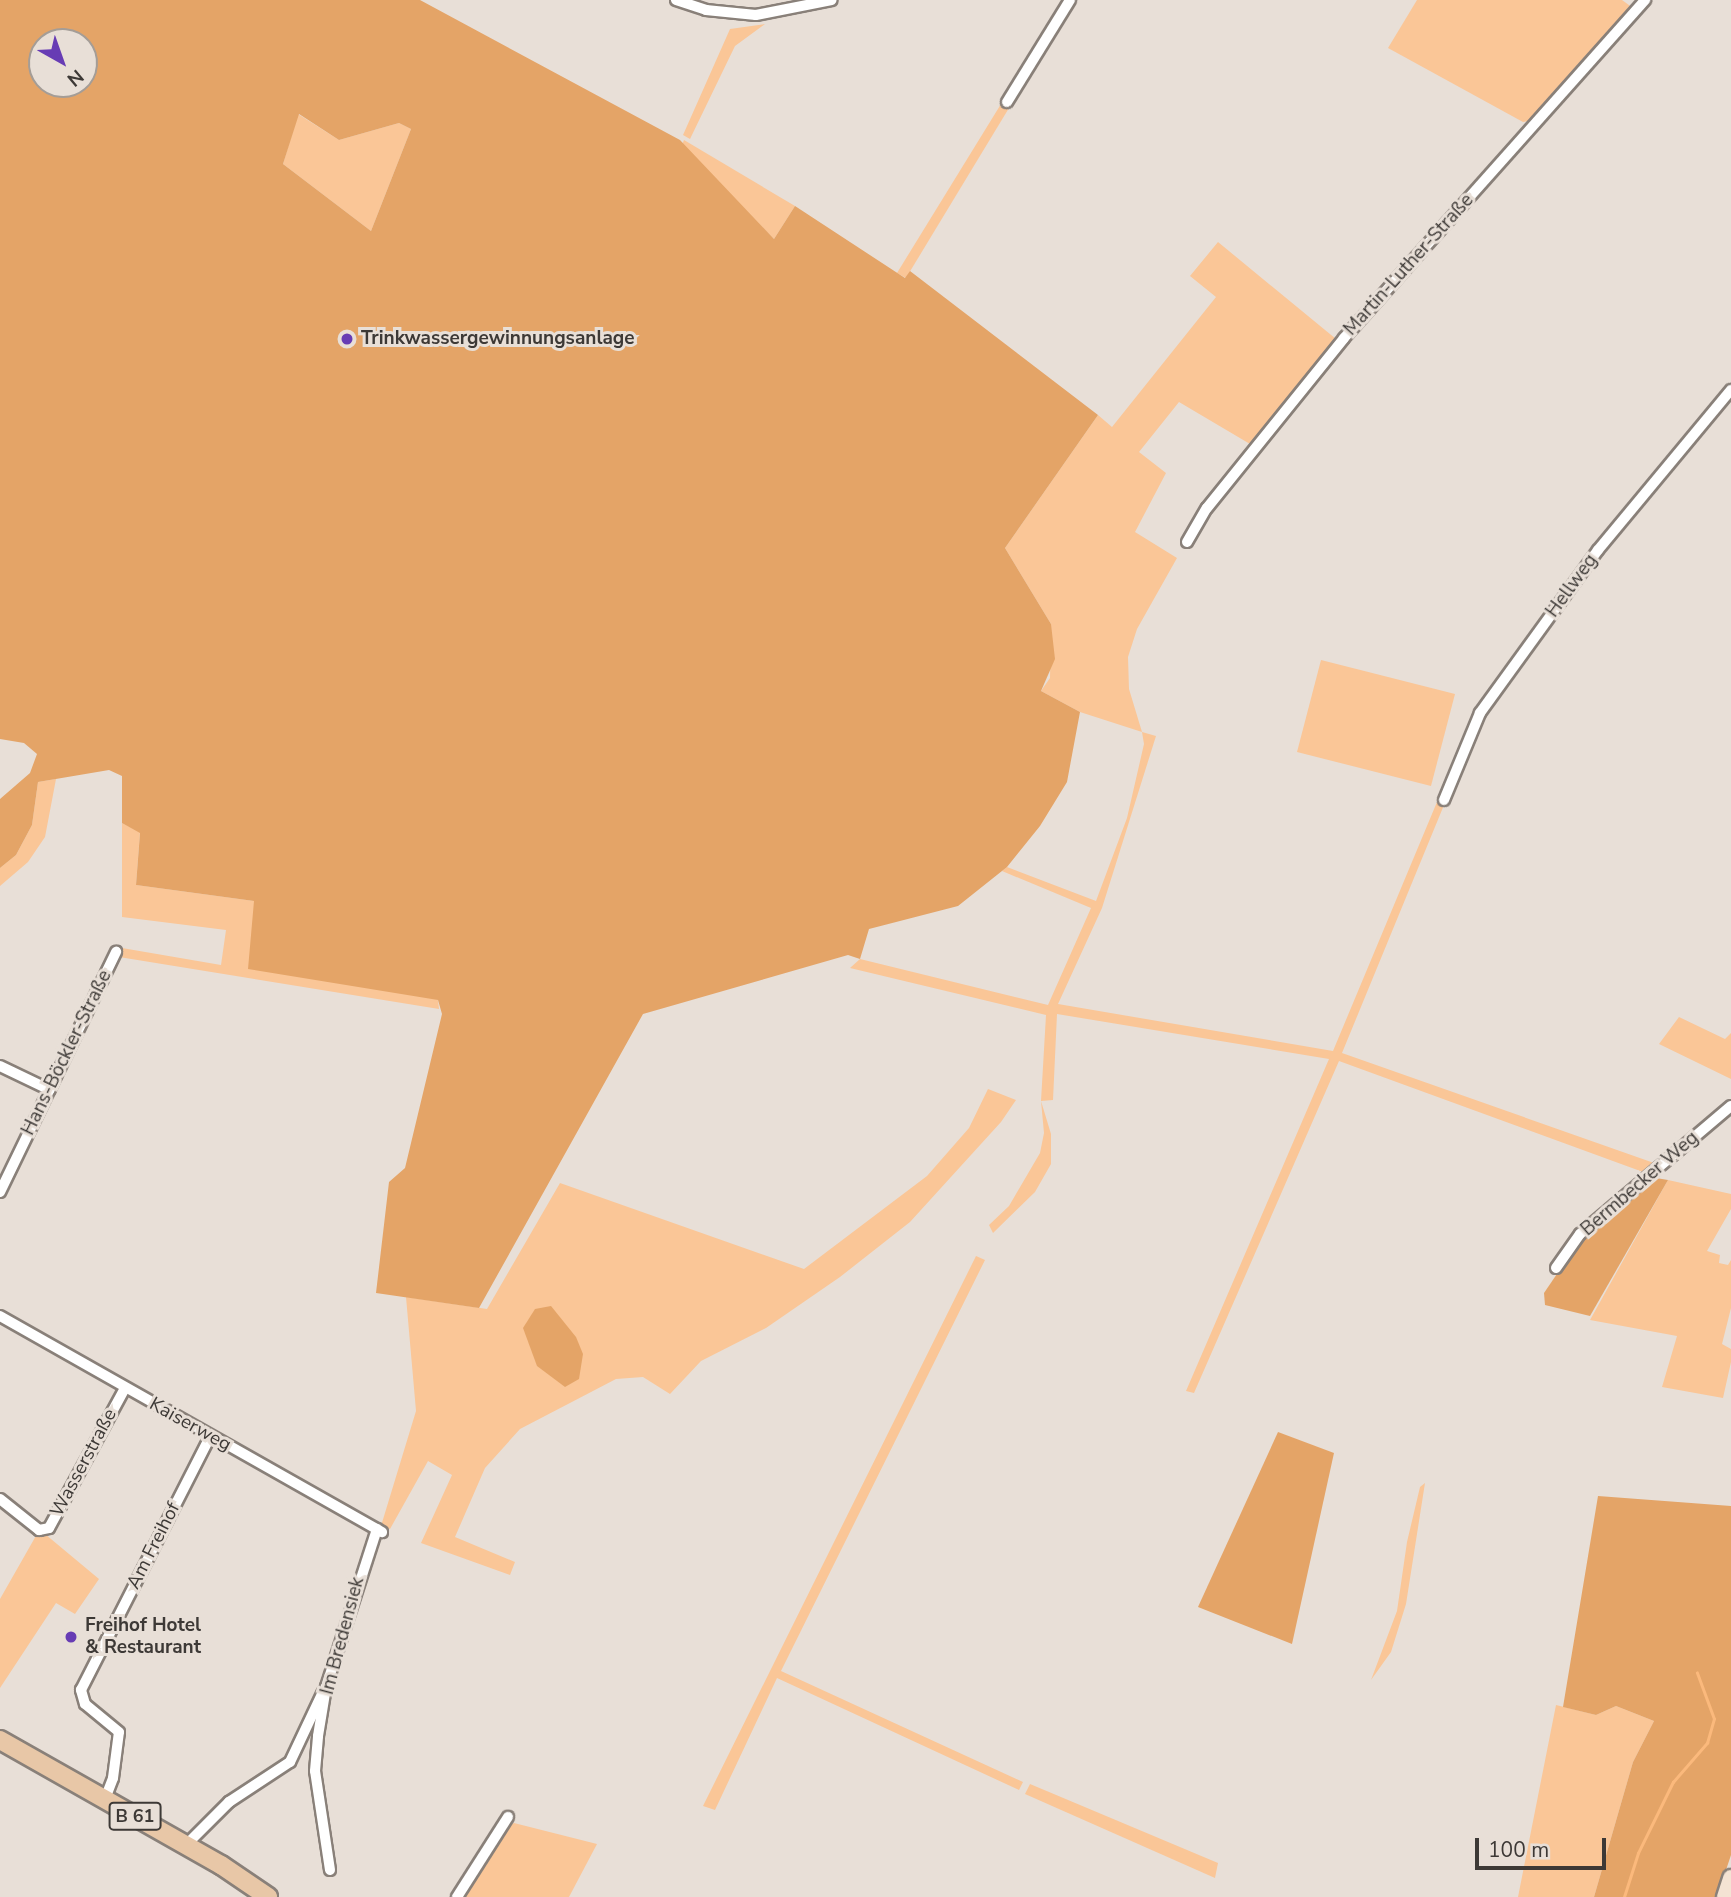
<!DOCTYPE html>
<meta charset="utf-8">
<style>
body{margin:0}
#map{position:relative;width:1731px;height:1897px;overflow:hidden;background:#e8dfd7;font-family:"Nunito Sans",sans-serif}
div>[style]{position:absolute}
.green>*{inset:0;background:#fac697}
.forest>*{inset:0;background:#e4a467}
.stream>*{height:2.5px;margin:-1.25px;padding:0 1.25px;transform-origin:1.25px;border-radius:1.25px;background:#fbb97c}
.roads{filter:drop-shadow(2px 0 #898079) drop-shadow(-2px 0 #898079) drop-shadow(0 2px #898079) drop-shadow(0 -2px #898079)}
.street>*{height:10px;margin:-5px;padding:0 5px;transform-origin:5px;border-radius:5px;background:#fff}
.secondary>*{height:16px;margin:-8px;padding:0 8px;transform-origin:8px;border-radius:8px;background:#f4e3d3}
.primary>*{height:18px;margin:-9px;padding:0 9px;transform-origin:9px;border-radius:9px;background:#e8c7a7}
.dots>*{width:19px;height:19px;translate:-50% -50%;box-sizing:border-box;border:4px solid #e8dfd7;border-radius:50%}
span{translate:-50% -50%;white-space:nowrap;text-align:center;line-height:1.15;-webkit-text-stroke:6px #e8dfd7;paint-order:stroke}
.shield-label span{padding:2px 5px;background:#e8dfd7;border:2px solid;border-radius:5px;-webkit-text-stroke-width:0}
.shield-label{font-size:18px;color:#3d3936;font-weight:700}
.street-label{font-size:19px;color:#3d3936}
.poi-label{font-size:19px;color:#3d3936;font-weight:700}
.left{translate:0 -50%;text-align:left}
.north{position:absolute;left:28px;top:28px;width:70px;height:70px;box-sizing:border-box;background:#e8dfd7;border:2px solid #a49d97;border-radius:50%;rotate:140deg;font-size:19px;font-weight:700;line-height:28px;text-align:center;color:#3d3936}
.north::after{content:'';display:block;margin:auto;width:24px;height:32px;background:#673cb4;clip-path:polygon(50% 0,100% 100%,50% 72%,0 100%)}
.scale{position:absolute;left:1475px;top:1838px;width:131px;height:32px;box-sizing:border-box;border:4px solid #3d3936;border-top:0;padding-left:9px;font-size:21px;line-height:24px;white-space:nowrap;color:#3d3936;-webkit-text-stroke:5px #e8dfd7;paint-order:stroke}
</style>
<div id="map">
<div class="green">
<div style="clip-path:polygon(1417px 0,1622px 0,1633px 8px,1530px 121px,1523px 122px,1388px 48px)"></div>
<div style="clip-path:polygon(765px 24px,735px 46px,690px 139px,683px 135px,730px 29px)"></div>
<div style="clip-path:polygon(1001px 104px,1009px 108px,906px 278px,897px 273px)"></div>
<div style="clip-path:polygon(298px 114px,339px 140px,399px 123px,411px 129px,371px 231px,283px 164px)"></div>
<div style="clip-path:polygon(684px 140px,795px 206px,774px 239px,682px 145px)"></div>
<div style="clip-path:polygon(1218px 242px,1336px 339px,1250px 444px,1179px 402px,1139px 452px,1166px 473px,1135px 532px,1177px 558px,1137px 629px,1128px 657px,1129px 689px,1142px 732px,1156px 736px,1102px 908px,1058px 1004px,1333px 1051px,1437px 802px,1444px 805px,1342px 1053px,1654px 1163px,1643px 1172px,1339px 1061px,1194px 1393px,1186px 1391px,1329px 1059px,1057px 1014px,1053px 1100px,1041px 1101px,1051px 1134px,1051px 1164px,1035px 1192px,993px 1233px,989px 1225px,1009px 1206px,1040px 1153px,1044px 1133px,1041px 1101px,1046px 1015px,850px 968px,860px 959px,1048px 1005px,1091px 908px,1002px 871px,1007px 867px,1096px 901px,1127px 818px,1144px 744px,1142px 732px,1080px 712px,1041px 691px,1050px 678px,1051px 624px,1005px 548px,1098px 415px,1112px 427px,1216px 297px,1190px 276px)"></div>
<div style="clip-path:polygon(1321px 660px,1455px 694px,1431px 786px,1297px 752px)"></div>
<div style="clip-path:polygon(56px 779px,45px 837px,28px 862px,0 886px,0 868px,16px 855px,32px 825px,38px 782px)"></div>
<div style="clip-path:polygon(122px 823px,140px 832px,136px 885px,254px 901px,438px 1000px,439px 1009px,119px 957px,122px 948px,221px 965px,226px 930px,122px 917px)"></div>
<div style="clip-path:polygon(1679px 1017px,1725px 1039px,1731px 1033px,1731px 1079px,1659px 1044px)"></div>
<div style="clip-path:polygon(988px 1089px,1016px 1100px,1001px 1122px,910px 1222px,840px 1277px,766px 1328px,701px 1361px,670px 1394px,643px 1377px,616px 1379px,520px 1429px,485px 1468px,455px 1537px,515px 1562px,510px 1575px,421px 1543px,452px 1475px,428px 1461px,390px 1529px,381px 1526px,416px 1411px,406px 1297px,487px 1309px,560px 1183px,804px 1269px,927px 1176px,969px 1128px)"></div>
<div style="clip-path:polygon(1668px 1180px,1731px 1194px,1731px 1209px,1707px 1251px,1720px 1255px,1719px 1263px,1728px 1265px,1731px 1260px,1731px 1308px,1722px 1344px,1731px 1349px,1731px 1362px,1723px 1398px,1662px 1387px,1677px 1336px,1590px 1320px)"></div>
<div style="clip-path:polygon(976px 1256px,985px 1260px,781px 1671px,1023px 1782px,1019px 1790px,777px 1678px,715px 1810px,703px 1806px)"></div>
<div style="clip-path:polygon(1425px 1483px,1406px 1604px,1391px 1652px,1371px 1680px,1397px 1611px,1407px 1542px,1420px 1487px)"></div>
<div style="clip-path:polygon(37px 1534px,45px 1534px,99px 1579px,75px 1614px,56px 1603px,0 1688px,0 1599px)"></div>
<div style="clip-path:polygon(1556px 1705px,1596px 1715px,1616px 1706px,1654px 1721px,1633px 1762px,1594px 1897px,1518px 1897px)"></div>
<div style="clip-path:polygon(1030px 1784px,1218px 1863px,1215px 1878px,1025px 1794px)"></div>
<div style="clip-path:polygon(514px 1823px,597px 1844px,569px 1897px,460px 1897px,504px 1829px)"></div>
</div>
<div class="forest">
<div style="clip-path:polygon(evenodd,0 0,420px 0,680px 140px,774px 239px,795px 206px,905px 278px,910px 271px,1098px 415px,1005px 548px,1051px 624px,1055px 659px,1041px 691px,1080px 712px,1067px 782px,1040px 826px,1007px 867px,958px 906px,869px 929px,860px 959px,848px 955px,643px 1014px,479px 1308px,376px 1293px,389px 1182px,405px 1168px,442px 1014px,438px 1000px,248px 969px,254px 901px,136px 885px,140px 833px,122px 823px,122px 776px,109px 770px,38px 782px,32px 825px,16px 855px,0 868px,0 799px,30px 773px,37px 754px,24px 743px,0 739px,0 0,42px 42px,84px 42px,84px 84px,42px 84px,42px 42px,0 0,299px 114px,339px 140px,399px 123px,411px 129px,371px 231px,283px 164px,299px 114px)"></div>
<div style="clip-path:polygon(1656px 1178px,1668px 1180px,1590px 1316px,1545px 1305px,1544px 1293px,1580px 1240px)"></div>
<div style="clip-path:polygon(551px 1306px,576px 1337px,583px 1354px,579px 1379px,565px 1387px,537px 1366px,523px 1328px,535px 1309px)"></div>
<div style="clip-path:polygon(1278px 1432px,1334px 1453px,1292px 1644px,1198px 1607px)"></div>
<div style="clip-path:polygon(1598px 1496px,1731px 1506px,1731px 1855px,1717px 1897px,1594px 1897px,1633px 1762px,1654px 1721px,1616px 1706px,1596px 1715px,1563px 1707px)"></div>
</div>
<div class="stream">
<div style="left:1624px;top:1897px;width:46px;rotate:-72.3deg"></div>
<div style="left:1638px;top:1853px;width:79px;rotate:-63.8deg"></div>
<div style="left:1673px;top:1782px;width:52px;rotate:-48.9deg"></div>
<div style="left:1707px;top:1743px;width:25px;rotate:-74deg"></div>
<div style="left:1714px;top:1719px;width:49px;rotate:-110.3deg"></div>
</div>
<div class="roads">
<div class="street">
<div style="left:676px;top:0;width:32px;rotate:18deg"></div>
<div style="left:706px;top:10px;width:50px;rotate:5.7deg"></div>
<div style="left:756px;top:15px;width:77px;rotate:-11.2deg"></div>
<div style="left:1007px;top:102px;width:120px;rotate:-58.3deg"></div>
<div style="left:1187px;top:542px;width:39px;rotate:-60deg"></div>
<div style="left:1207px;top:508px;width:218px;rotate:-51.1deg"></div>
<div style="left:1344px;top:338px;width:453px;rotate:-48.3deg"></div>
<div style="left:1444px;top:800px;width:94px;rotate:-67.5deg"></div>
<div style="left:1480px;top:713px;width:201px;rotate:-54.1deg"></div>
<div style="left:1598px;top:550px;width:208px;rotate:-50.3deg"></div>
<div style="left:0;top:1066px;width:55px;rotate:25.6deg"></div>
<div style="left:0;top:1192px;width:267px;rotate:-64.2deg"></div>
<div style="left:1556px;top:1268px;width:42px;rotate:-54.8deg"></div>
<div style="left:1580px;top:1234px;width:198px;rotate:-40.3deg"></div>
<div style="left:0;top:1316px;width:439px;rotate:29.5deg"></div>
<div style="left:0;top:1499px;width:50px;rotate:38.5deg"></div>
<div style="left:39px;top:1530px;width:10px;rotate:-11deg"></div>
<div style="left:49px;top:1528px;width:159px;rotate:-61.5deg"></div>
<div style="left:105px;top:1799px;width:22px;rotate:-69deg"></div>
<div style="left:113px;top:1778px;width:46px;rotate:-82.6deg"></div>
<div style="left:119px;top:1732px;width:44px;rotate:-140.5deg"></div>
<div style="left:85px;top:1704px;width:15px;rotate:-106deg"></div>
<div style="left:81px;top:1690px;width:284px;rotate:-63deg"></div>
<div style="left:186px;top:1845px;width:61px;rotate:-45deg"></div>
<div style="left:229px;top:1802px;width:73px;rotate:-33.3deg"></div>
<div style="left:290px;top:1762px;width:77px;rotate:-64.8deg"></div>
<div style="left:330px;top:1870px;width:100px;rotate:-98.6deg"></div>
<div style="left:315px;top:1771px;width:35px;rotate:-85deg"></div>
<div style="left:318px;top:1736px;width:50px;rotate:-80.7deg"></div>
<div style="left:326px;top:1687px;width:166px;rotate:-72.1deg"></div>
<div style="left:457px;top:1897px;width:95px;rotate:-57.5deg"></div>
</div>
<div class="secondary">
<div style="left:1725px;top:1897px;width:20px;rotate:-72deg"></div>
</div>
<div class="primary">
<div style="left:0;top:1740px;width:254px;rotate:29.5deg"></div>
<div style="left:221px;top:1865px;width:57px;rotate:34.2deg"></div>
</div>
</div>
<div class="dots">
<div style="left:347px;top:339px;background:#673cb4"></div>
<div style="left:71px;top:1637px;background:#673cb4"></div>
</div>
<div class="shield-label">
<span style="left:135px;top:1816px">B 61</span>
</div>
<div class="street-label">
<span style="left:1409px;top:265px;rotate:-48deg">Martin-Luther-Straße</span>
<span style="left:1572px;top:586px;rotate:-54deg">Hellweg</span>
<span style="left:67px;top:1053px;rotate:-64deg">Hans-Böckler-Straße</span>
<span style="left:1640px;top:1184px;rotate:-41deg">Bermbecker Weg</span>
<span style="left:190px;top:1425px;rotate:29deg">Kaiserweg</span>
<span style="left:84px;top:1463px;rotate:-62deg">Wasserstraße</span>
<span style="left:154px;top:1546px;rotate:-63deg">Am Freihof</span>
<span style="left:343px;top:1636px;rotate:-75deg">Im Bredensiek</span>
</div>
<div class="poi-label">
<span class="left" style="left:361px;top:339px">Trinkwassergewinnungsanlage</span>
<span class="left" style="left:85px;top:1637px">Freihof Hotel<br>&amp; Restaurant</span>
</div>
<div class="north">N</div>
<div class="scale">100 m</div>
</div>
